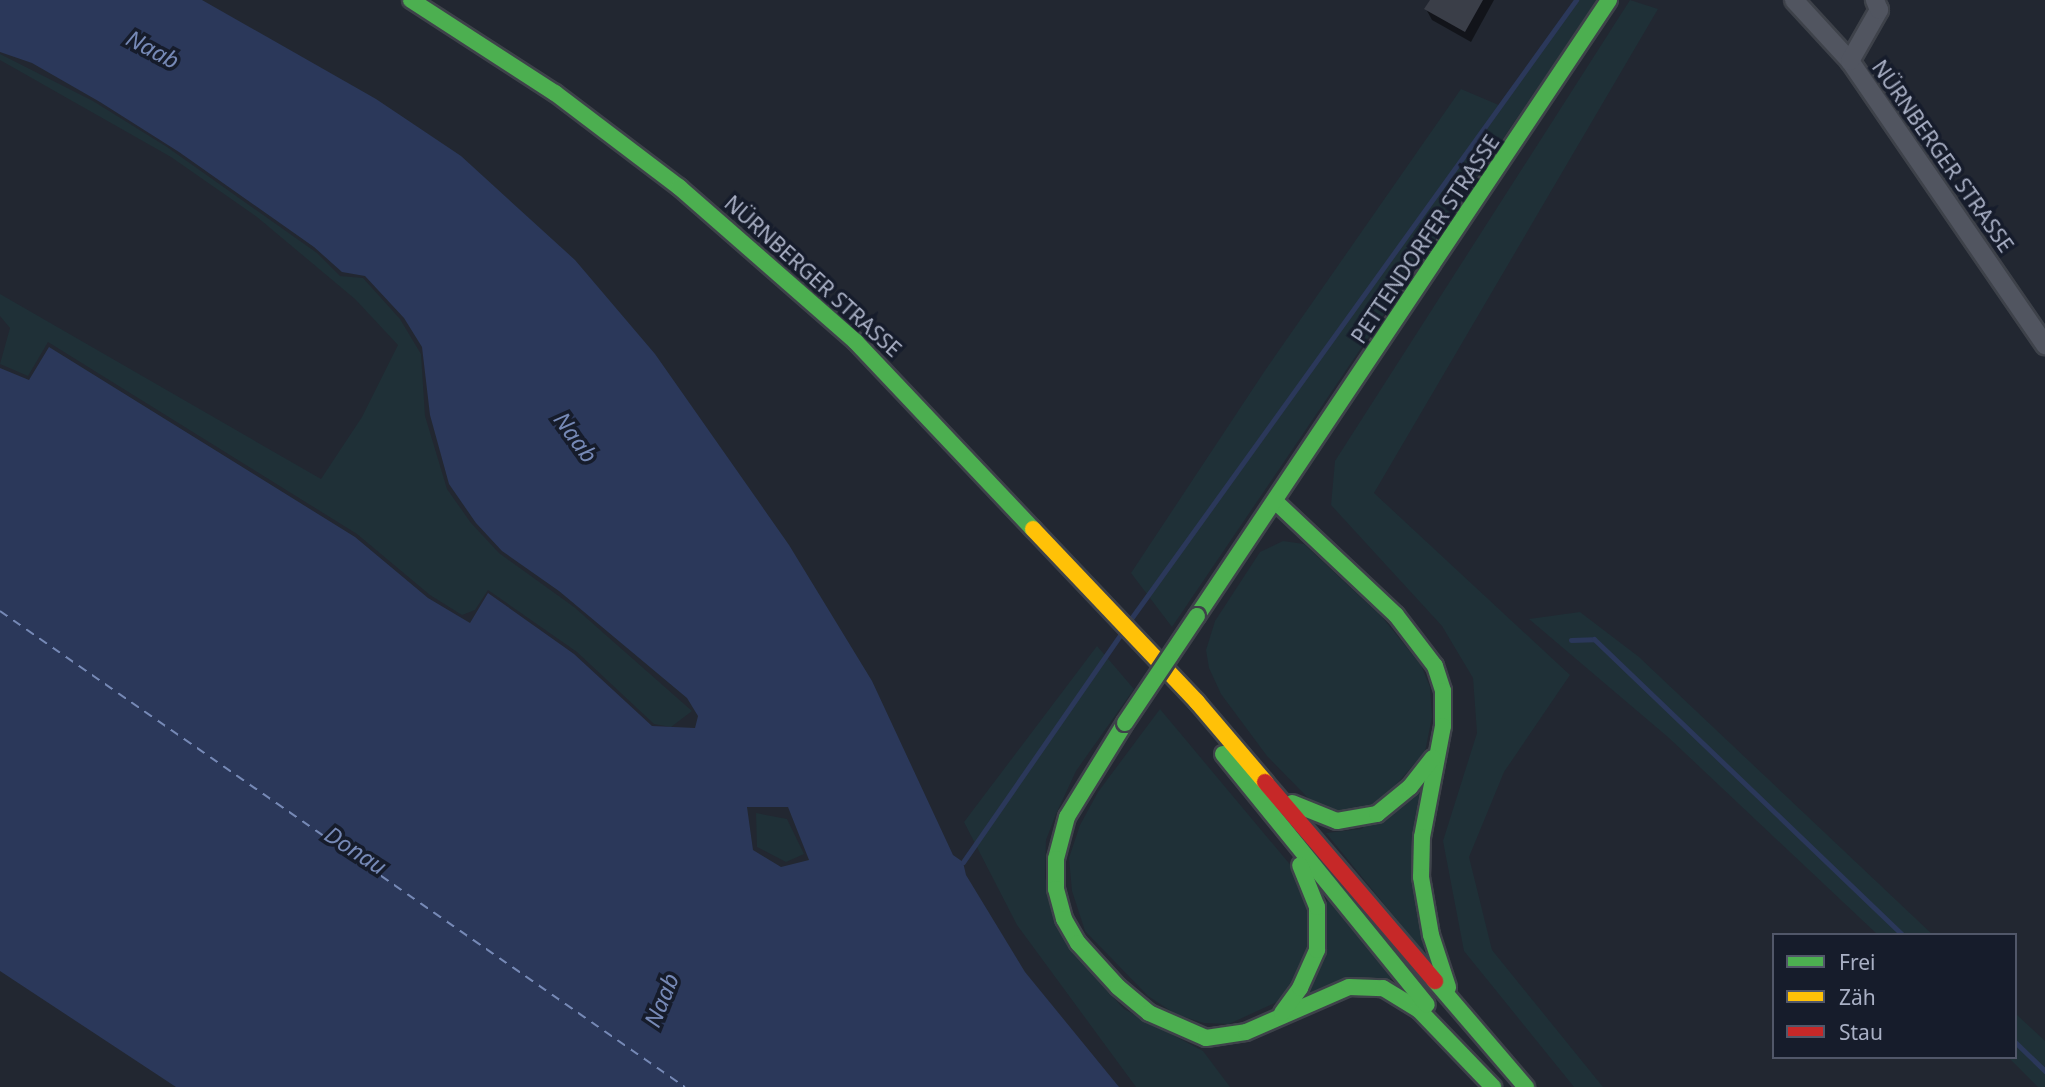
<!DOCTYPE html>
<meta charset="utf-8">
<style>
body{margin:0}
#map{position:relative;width:2045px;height:1087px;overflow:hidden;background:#222731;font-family:"Noto Sans",sans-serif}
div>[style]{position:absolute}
.green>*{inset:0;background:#1f3037}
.water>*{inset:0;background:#2b385a}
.shadow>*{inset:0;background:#0007}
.stream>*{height:5px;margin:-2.5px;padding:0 2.5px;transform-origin:2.5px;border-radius:2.5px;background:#2b385a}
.ferry>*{height:2px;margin-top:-1px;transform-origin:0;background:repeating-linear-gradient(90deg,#7689b6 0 9px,transparent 0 16px)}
.building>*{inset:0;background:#3a3e48}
.roads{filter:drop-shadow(2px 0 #3e424a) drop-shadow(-2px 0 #3e424a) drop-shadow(0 2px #3e424a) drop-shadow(0 -2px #3e424a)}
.street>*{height:18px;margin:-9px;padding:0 9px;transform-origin:9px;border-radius:9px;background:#515560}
.fast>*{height:16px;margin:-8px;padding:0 8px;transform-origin:8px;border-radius:8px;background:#4caf50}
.slow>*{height:16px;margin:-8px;padding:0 8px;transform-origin:8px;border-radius:8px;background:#ffc107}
.jam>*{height:16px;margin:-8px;padding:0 8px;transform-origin:8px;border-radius:8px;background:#c62828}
.bridges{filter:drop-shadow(2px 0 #3e424a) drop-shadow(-2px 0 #3e424a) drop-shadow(0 2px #3e424a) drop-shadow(0 -2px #3e424a)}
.fast-bridge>*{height:16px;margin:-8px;padding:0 8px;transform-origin:8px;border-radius:8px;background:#4caf50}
span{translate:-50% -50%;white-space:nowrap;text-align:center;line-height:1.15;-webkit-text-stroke:7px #161c2b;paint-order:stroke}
.street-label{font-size:21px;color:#a9b0c5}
.water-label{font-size:23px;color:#7689b6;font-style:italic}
.legend{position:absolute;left:1772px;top:933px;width:245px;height:126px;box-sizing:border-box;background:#161c2b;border:2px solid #515769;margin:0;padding:9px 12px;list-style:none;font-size:21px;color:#a9b0c5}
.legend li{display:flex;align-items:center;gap:14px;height:35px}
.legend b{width:35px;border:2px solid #515769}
</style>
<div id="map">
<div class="green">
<div style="clip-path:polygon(1576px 0,1597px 0,1172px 627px,1131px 573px,1266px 369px,1461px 89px,1501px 106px)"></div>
<div style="clip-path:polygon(1630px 0,1658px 9px,1374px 493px,1570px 675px,1504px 772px,1469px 857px,1492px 950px,1603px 1087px,1574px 1087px,1464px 951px,1443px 841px,1477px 733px,1473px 678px,1442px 626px,1331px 505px,1335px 461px)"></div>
<div style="clip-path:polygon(0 54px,93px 101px,167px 147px,317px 253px,340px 276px,363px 278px,400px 319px,421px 354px,425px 416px,447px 489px,471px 523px,499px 553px,574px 607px,692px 711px,671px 727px,654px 724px,577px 652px,488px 590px,475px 610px,462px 615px,430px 595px,357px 534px,48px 342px,28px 376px,0 364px,10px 328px,0 316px,0 294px,321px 479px,362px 417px,398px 345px,355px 299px,257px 217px,171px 157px,0 60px)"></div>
<div style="clip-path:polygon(1283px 541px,1304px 544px,1382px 617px,1421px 665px,1430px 687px,1432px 717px,1425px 752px,1378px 805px,1327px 812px,1309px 799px,1267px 756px,1221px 694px,1209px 668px,1206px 650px,1215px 621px,1260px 552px)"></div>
<div style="clip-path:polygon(1580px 612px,1639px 657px,1933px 935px,1878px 935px,1669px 738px,1529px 619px)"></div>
<div style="clip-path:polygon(1097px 646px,1134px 689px,1076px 771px,1056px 814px,1046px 840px,1045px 878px,1078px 958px,1124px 1009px,1203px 1051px,1230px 1087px,1136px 1087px,1017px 925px,964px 822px)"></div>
<div style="clip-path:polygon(1160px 709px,1298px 874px,1307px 897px,1308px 955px,1279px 1001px,1229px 1024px,1204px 1023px,1177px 1015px,1148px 996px,1085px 931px,1072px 891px,1069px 858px,1080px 825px,1098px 792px)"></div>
<div style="clip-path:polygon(1422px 788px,1424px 953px,1326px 833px,1361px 829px)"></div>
<div style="clip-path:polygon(756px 813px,787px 819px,804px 854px,786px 862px,757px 847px)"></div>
<div style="clip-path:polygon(1328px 897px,1395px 978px,1306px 997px)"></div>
<div style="clip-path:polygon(2015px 1013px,2045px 1041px,2045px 1087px,2038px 1087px,2008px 1057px,2015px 1057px)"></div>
</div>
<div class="water">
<div style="clip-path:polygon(evenodd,0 0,202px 0,376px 99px,461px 156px,575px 260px,655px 354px,789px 545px,872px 681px,953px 855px,963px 862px,966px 875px,1025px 972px,1119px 1087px,176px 1087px,0 971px,0 368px,29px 380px,49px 347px,355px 537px,428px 598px,470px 623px,488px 593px,574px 654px,652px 726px,695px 728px,698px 716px,687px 698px,559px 591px,502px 551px,476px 523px,449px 484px,430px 415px,422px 347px,404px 318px,365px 276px,342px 272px,314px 247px,179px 152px,100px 102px,32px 63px,0 52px,0 0,747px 807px,788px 807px,809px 860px,781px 867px,753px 850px,747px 807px)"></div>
</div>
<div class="shadow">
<div style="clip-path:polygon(1432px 0,1494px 0,1471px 42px,1432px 20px,1426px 9px)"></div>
</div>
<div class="stream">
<div style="left:1130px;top:620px;width:764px;rotate:-54.27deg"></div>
<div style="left:1571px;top:640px;width:23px;rotate:-2deg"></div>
<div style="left:1594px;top:639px;width:428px;rotate:43.8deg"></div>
<div style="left:963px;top:862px;width:277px;rotate:-55.3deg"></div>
<div style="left:2015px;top:1042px;width:42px;rotate:44deg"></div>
</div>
<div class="ferry">
<div style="left:0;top:611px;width:834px;rotate:34.8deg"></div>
</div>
<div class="building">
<div style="clip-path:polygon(1430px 0,1483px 0,1465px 32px,1424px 9px)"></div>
</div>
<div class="roads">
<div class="street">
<div style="left:1794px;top:0;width:83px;rotate:47.4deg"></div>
<div style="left:1850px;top:61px;width:345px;rotate:55.5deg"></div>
<div style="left:1850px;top:61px;width:59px;rotate:-60.4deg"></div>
<div style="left:1879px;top:10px;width:11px;rotate:-112deg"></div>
</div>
<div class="fast">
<div style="left:411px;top:0;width:171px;rotate:32.9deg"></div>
<div style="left:555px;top:93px;width:156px;rotate:37.2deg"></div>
<div style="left:679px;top:187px;width:235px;rotate:41.2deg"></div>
<div style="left:856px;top:342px;width:257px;rotate:46.6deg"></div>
<div style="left:1276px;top:502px;width:165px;rotate:43.3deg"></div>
<div style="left:1396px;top:615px;width:64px;rotate:52.6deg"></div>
<div style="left:1435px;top:666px;width:26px;rotate:72deg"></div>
<div style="left:1443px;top:691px;width:35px;rotate:90deg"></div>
<div style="left:1443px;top:726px;width:113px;rotate:100.7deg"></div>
<div style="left:1422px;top:837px;width:40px;rotate:91.4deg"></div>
<div style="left:1421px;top:877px;width:59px;rotate:80.2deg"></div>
<div style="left:1431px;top:935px;width:55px;rotate:71.9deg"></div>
<div style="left:1197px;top:616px;width:741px;rotate:-56.22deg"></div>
<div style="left:1125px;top:723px;width:110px;rotate:121.7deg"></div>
<div style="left:1067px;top:817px;width:43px;rotate:104.7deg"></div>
<div style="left:1056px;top:859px;width:30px;rotate:90deg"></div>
<div style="left:1056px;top:889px;width:31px;rotate:75deg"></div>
<div style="left:1064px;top:919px;width:28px;rotate:60deg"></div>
<div style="left:1078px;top:943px;width:59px;rotate:47.7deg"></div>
<div style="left:1118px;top:987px;width:40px;rotate:40deg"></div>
<div style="left:1149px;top:1013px;width:62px;rotate:23.7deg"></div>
<div style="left:1206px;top:1038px;width:40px;rotate:-8.5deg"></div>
<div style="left:1246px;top:1032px;width:112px;rotate:-23.6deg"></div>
<div style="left:1349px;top:987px;width:34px;rotate:2deg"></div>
<div style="left:1383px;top:988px;width:42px;rotate:31.4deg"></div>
<div style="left:1419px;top:1010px;width:107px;rotate:46.1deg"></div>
<div style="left:1223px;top:754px;width:323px;rotate:50.9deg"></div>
<div style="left:1292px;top:803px;width:48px;rotate:21.8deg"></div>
<div style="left:1337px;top:821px;width:41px;rotate:-9.9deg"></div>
<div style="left:1377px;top:814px;width:43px;rotate:-39.3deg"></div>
<div style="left:1410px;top:787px;width:37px;rotate:-52deg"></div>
<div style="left:1435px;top:981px;width:140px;rotate:49.4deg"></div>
<div style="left:1282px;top:1013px;width:31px;rotate:-54deg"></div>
<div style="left:1300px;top:988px;width:42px;rotate:-65.9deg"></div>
<div style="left:1317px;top:950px;width:43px;rotate:-90deg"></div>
<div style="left:1317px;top:907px;width:45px;rotate:-112deg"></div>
</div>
<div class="slow">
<div style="left:1033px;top:529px;width:238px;rotate:46.5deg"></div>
<div style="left:1197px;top:702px;width:105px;rotate:49.6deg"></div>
</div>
<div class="jam">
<div style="left:1265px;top:782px;width:262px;rotate:49.5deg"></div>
</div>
</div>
<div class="bridges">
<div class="fast-bridge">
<div style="left:1125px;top:723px;width:129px;rotate:-56.1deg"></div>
</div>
</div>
<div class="street-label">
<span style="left:1943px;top:156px;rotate:55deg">NÜRNBERGER STRASSE</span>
<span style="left:1425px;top:239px;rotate:-56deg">PETTENDORFER STRASSE</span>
<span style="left:813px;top:276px;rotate:42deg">NÜRNBERGER STRASSE</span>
</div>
<div class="water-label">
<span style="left:153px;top:49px;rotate:28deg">Naab</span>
<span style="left:576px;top:437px;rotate:54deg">Naab</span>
<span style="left:356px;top:850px;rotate:33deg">Donau</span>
<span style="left:661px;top:1000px;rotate:-68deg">Naab</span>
</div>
<ul class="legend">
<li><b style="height:9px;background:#4caf50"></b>Frei</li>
<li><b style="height:9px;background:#ffc107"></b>Zäh</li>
<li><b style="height:9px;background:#c62828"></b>Stau</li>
</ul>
</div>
